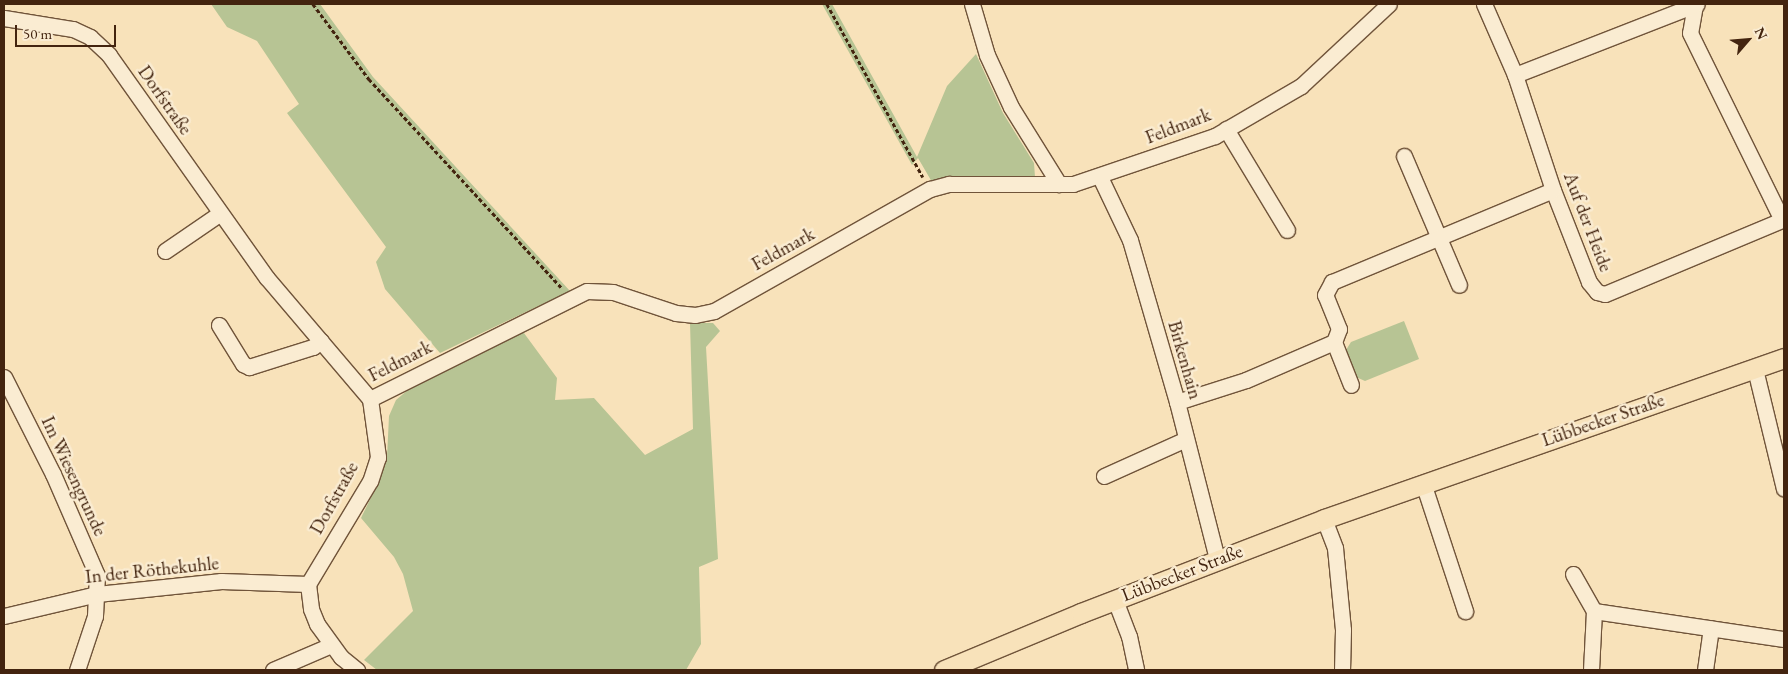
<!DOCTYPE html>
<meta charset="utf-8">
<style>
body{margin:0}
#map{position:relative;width:1788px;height:674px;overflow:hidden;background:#f8e2ba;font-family:"EB Garamond",serif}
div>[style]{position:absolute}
.green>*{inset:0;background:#b7c494}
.path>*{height:2.5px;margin-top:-1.25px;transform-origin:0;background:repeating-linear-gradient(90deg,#43240f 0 4px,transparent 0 6.5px)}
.roads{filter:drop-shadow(1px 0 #70543a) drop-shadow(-1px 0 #70543a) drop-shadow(0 1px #70543a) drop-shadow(0 -1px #70543a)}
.minor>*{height:15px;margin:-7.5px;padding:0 7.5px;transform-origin:7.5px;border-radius:7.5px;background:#faecd2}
.major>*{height:19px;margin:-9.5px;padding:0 9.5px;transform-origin:9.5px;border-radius:9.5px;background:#f8e2ba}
span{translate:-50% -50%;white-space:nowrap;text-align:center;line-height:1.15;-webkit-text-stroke:5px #faecd2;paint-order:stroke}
.street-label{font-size:19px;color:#43240f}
.frame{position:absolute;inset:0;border:5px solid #43240f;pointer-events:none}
.north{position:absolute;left:1723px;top:15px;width:50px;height:50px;-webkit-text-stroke:4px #faecd2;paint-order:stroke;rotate:63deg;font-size:14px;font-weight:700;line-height:20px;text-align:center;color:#43240f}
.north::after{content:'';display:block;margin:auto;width:18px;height:22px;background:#43240f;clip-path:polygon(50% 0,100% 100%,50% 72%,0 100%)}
.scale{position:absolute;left:15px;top:25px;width:101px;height:22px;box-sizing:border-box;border:2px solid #43240f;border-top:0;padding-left:6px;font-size:15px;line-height:18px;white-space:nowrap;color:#43240f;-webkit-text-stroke:4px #faecd2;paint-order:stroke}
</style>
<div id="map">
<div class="green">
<div style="clip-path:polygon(211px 4px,320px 4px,373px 77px,570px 291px,440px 353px,385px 289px,376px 262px,386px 247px,287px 113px,299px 104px,257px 41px,227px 27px)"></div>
<div style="clip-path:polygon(822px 4px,832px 4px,917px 157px,947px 86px,976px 54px,1003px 113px,1034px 163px,1035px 177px,949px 176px,932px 182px,918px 158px,912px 165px)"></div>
<div style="clip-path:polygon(1404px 321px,1419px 359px,1365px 381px,1356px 377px,1346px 350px,1351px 342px)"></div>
<div style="clip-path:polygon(690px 323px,713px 323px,720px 331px,706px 347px,718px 559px,699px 567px,701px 644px,686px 670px,377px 670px,364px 660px,413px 611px,403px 574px,394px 557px,361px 518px,379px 481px,387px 457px,389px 416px,396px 400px,415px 384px,521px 329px,557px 378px,555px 400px,594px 398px,645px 455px,693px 429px)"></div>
</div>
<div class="path">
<div style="left:313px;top:4px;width:94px;rotate:53.3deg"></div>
<div style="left:369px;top:79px;width:284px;rotate:47.3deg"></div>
<div style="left:827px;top:4px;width:198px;rotate:61deg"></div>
</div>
<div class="roads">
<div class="minor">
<div style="left:972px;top:4px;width:53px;rotate:73.6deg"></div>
<div style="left:987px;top:55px;width:57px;rotate:65.2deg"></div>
<div style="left:1011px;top:107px;width:91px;rotate:58.1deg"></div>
<div style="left:1484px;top:4px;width:77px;rotate:66.4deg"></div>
<div style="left:1515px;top:75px;width:121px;rotate:71.7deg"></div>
<div style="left:1553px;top:190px;width:99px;rotate:68.6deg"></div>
<div style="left:1589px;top:282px;width:13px;rotate:51deg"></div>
<div style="left:1597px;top:292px;width:8px;rotate:14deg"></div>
<div style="left:1605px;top:294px;width:194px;rotate:-22.7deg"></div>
<div style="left:1695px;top:5px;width:28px;rotate:100deg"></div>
<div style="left:1690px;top:33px;width:208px;rotate:63.8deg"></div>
<div style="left:4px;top:18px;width:70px;rotate:9.1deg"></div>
<div style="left:73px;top:29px;width:19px;rotate:25deg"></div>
<div style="left:90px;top:37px;width:26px;rotate:43deg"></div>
<div style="left:109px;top:55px;width:273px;rotate:54.7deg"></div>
<div style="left:267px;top:278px;width:159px;rotate:49.6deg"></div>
<div style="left:370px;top:399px;width:59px;rotate:82.1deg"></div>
<div style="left:378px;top:457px;width:25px;rotate:108deg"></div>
<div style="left:370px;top:481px;width:120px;rotate:121deg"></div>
<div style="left:308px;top:584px;width:25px;rotate:83deg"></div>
<div style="left:311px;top:609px;width:16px;rotate:68deg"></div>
<div style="left:317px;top:624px;width:41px;rotate:54deg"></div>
<div style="left:341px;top:657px;width:21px;rotate:39deg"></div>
<div style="left:1515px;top:75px;width:195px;rotate:-21.3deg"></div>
<div style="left:1226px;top:129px;width:118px;rotate:58.9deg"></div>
<div style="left:1404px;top:156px;width:140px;rotate:66.9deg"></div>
<div style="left:1100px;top:177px;width:70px;rotate:64.5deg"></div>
<div style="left:1130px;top:240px;width:169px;rotate:73.8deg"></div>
<div style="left:1177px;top:402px;width:162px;rotate:75.7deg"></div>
<div style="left:165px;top:251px;width:65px;rotate:-34.4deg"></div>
<div style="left:219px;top:325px;width:46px;rotate:58.4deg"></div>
<div style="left:243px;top:364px;width:7px;rotate:27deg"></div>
<div style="left:249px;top:367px;width:67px;rotate:-17.4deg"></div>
<div style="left:313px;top:347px;width:10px;rotate:-37deg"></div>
<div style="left:1334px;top:342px;width:46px;rotate:68.4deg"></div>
<div style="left:1755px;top:369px;width:123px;rotate:76.4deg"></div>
<div style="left:4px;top:377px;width:109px;rotate:63.2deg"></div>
<div style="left:53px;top:474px;width:110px;rotate:66.5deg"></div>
<div style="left:97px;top:575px;width:41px;rotate:92.8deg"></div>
<div style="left:95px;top:616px;width:57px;rotate:108.4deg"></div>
<div style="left:370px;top:399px;width:242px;rotate:-26.5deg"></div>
<div style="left:587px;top:291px;width:26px;rotate:2deg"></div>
<div style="left:613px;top:292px;width:66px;rotate:18.4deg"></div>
<div style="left:676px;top:313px;width:19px;rotate:6deg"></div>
<div style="left:695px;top:315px;width:19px;rotate:-12deg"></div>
<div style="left:714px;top:311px;width:248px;rotate:-29.5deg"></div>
<div style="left:930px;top:189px;width:20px;rotate:-15deg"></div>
<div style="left:949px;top:184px;width:124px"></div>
<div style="left:1073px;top:184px;width:150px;rotate:-18.7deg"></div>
<div style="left:1215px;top:136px;width:99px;rotate:-30.2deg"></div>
<div style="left:1301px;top:86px;width:120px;rotate:-43deg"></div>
<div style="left:1177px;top:402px;width:72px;rotate:-17.7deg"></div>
<div style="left:1246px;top:380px;width:96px;rotate:-23.4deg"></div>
<div style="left:1334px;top:342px;width:14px;rotate:-69deg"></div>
<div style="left:1339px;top:329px;width:37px;rotate:-112deg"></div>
<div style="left:1325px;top:295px;width:15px;rotate:-62deg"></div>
<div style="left:1332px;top:282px;width:239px;rotate:-22.6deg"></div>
<div style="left:1104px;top:476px;width:90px;rotate:-24.3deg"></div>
<div style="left:1423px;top:483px;width:135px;rotate:71.8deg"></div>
<div style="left:1324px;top:519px;width:31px;rotate:69deg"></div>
<div style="left:1335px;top:548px;width:82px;rotate:84.4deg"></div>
<div style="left:1343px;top:630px;width:40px;rotate:91.4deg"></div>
<div style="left:1573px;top:574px;width:43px;rotate:60.4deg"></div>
<div style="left:1594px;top:611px;width:192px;rotate:8.4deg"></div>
<div style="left:1115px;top:600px;width:39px;rotate:69deg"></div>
<div style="left:1129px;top:636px;width:35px;rotate:78deg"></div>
<div style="left:4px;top:616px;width:96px;rotate:-13.3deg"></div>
<div style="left:97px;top:594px;width:125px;rotate:-6deg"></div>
<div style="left:221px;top:581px;width:87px;rotate:2deg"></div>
<div style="left:273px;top:670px;width:63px;rotate:-23.3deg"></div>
<div style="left:1591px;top:670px;width:59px;rotate:-87.1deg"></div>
<div style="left:1705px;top:670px;width:42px;rotate:-81.9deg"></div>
</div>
<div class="major">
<div style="left:944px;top:670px;width:148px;rotate:-22.6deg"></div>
<div style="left:1081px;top:613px;width:261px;rotate:-21.1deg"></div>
<div style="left:1324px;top:519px;width:487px;rotate:-19.3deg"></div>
</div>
</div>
<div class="street-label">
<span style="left:165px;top:100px;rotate:55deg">Dorfstraße</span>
<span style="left:1178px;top:126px;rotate:-21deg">Feldmark</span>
<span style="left:1588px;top:222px;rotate:69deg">Auf der Heide</span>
<span style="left:783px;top:249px;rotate:-29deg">Feldmark</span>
<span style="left:1185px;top:360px;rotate:74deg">Birkenhain</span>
<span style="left:400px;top:361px;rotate:-27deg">Feldmark</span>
<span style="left:1603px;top:420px;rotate:-19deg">Lübbecker Straße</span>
<span style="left:74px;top:476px;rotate:65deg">Im Wiesengrunde</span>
<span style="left:334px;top:498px;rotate:-61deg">Dorfstraße</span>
<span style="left:152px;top:570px;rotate:-6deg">In der Röthekuhle</span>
<span style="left:1182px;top:573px;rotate:-21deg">Lübbecker Straße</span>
</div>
<div class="frame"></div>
<div class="north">N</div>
<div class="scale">50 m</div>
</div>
